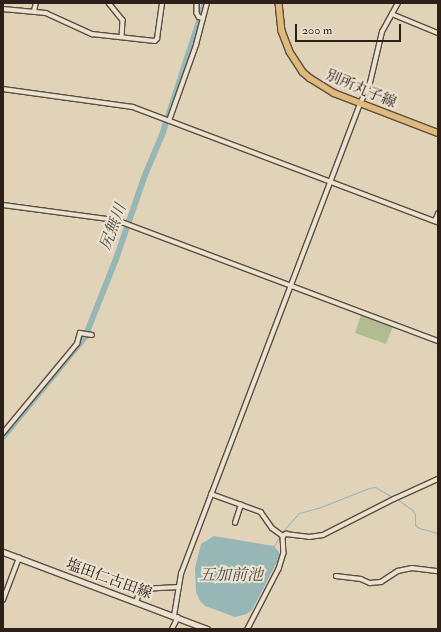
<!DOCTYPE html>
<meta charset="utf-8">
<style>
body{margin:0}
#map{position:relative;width:441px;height:632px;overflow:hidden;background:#e1d3b7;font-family:"IM FELL Double Pica","Noto Serif JP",serif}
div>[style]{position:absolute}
.green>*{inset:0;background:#b1bd90}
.water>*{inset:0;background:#97b6b6}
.stream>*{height:1px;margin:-0.5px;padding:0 0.5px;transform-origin:0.5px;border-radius:0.5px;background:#97b6b6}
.river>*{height:6px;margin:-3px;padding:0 3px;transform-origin:3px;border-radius:3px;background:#97b6b6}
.roads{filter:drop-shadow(1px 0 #5a4d40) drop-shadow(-1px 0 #5a4d40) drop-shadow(0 1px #5a4d40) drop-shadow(0 -1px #5a4d40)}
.minor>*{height:3.5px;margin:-1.75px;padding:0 1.75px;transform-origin:1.75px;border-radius:1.75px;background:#ece2d0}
.secondary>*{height:5px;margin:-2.5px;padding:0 2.5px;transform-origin:2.5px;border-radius:2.5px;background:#ece2d0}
.primary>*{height:5.5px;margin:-2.75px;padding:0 2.75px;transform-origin:2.75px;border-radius:2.75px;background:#e0ba7c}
span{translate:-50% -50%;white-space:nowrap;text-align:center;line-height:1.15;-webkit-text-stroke:4px #ece2d0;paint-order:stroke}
.street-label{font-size:15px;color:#2d2019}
.water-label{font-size:16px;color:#4d4d48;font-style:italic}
.frame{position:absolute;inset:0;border:4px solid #2d2019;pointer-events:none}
.scale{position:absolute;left:295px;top:24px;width:106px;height:18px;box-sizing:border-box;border:2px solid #2d2019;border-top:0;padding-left:5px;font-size:12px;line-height:14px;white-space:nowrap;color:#2d2019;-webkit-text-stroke:3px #ece2d0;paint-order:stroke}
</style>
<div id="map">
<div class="green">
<div style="clip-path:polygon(361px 315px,393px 326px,386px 344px,355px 333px)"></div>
</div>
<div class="water">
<div style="clip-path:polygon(214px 536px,274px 546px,279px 552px,279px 558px,252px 610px,247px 614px,235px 617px,205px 606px,200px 601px,196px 592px,195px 568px,201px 544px)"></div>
</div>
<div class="stream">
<div style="left:397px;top:499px;width:19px;rotate:36deg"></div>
<div style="left:412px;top:510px;width:5px;rotate:53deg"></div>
<div style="left:415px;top:514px;width:11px;rotate:90deg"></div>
<div style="left:415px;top:525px;width:5px;rotate:37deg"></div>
<div style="left:419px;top:528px;width:20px;rotate:15deg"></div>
<div style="left:282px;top:532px;width:25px;rotate:-48deg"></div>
<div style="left:299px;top:513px;width:20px;rotate:-15deg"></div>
<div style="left:318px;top:508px;width:55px;rotate:-21.4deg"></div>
<div style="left:369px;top:488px;width:6px;rotate:-9deg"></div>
<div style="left:375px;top:487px;width:22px;rotate:30deg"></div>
<div style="left:274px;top:546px;width:13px;rotate:-61deg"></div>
</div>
<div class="river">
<div style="left:3px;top:437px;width:129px;rotate:-50.6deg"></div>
<div style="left:85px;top:337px;width:84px;rotate:-68.3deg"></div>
<div style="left:116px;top:259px;width:89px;rotate:-71deg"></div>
<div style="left:145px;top:175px;width:43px;rotate:-67deg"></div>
<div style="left:162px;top:135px;width:139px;rotate:-72deg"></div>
</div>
<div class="roads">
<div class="minor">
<div style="left:109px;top:3px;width:22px;rotate:51deg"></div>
<div style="left:123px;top:20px;width:17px;rotate:93deg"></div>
<div style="left:197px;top:3px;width:10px;rotate:90deg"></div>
<div style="left:197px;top:13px;width:4px;rotate:63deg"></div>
<div style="left:199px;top:17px;width:4px;rotate:14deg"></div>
<div style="left:3px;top:9px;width:43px;rotate:5.3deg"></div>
<div style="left:46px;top:13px;width:51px;rotate:24.5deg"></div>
<div style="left:92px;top:34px;width:63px;rotate:6.3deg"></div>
<div style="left:155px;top:41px;width:3px;rotate:-45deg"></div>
<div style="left:157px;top:39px;width:36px;rotate:-82deg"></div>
<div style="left:34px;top:11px;width:8px;rotate:-76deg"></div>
<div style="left:392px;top:14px;width:50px;rotate:22.4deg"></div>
<div style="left:3px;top:89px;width:131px;rotate:7.9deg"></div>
<div style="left:133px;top:107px;width:326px;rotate:20.7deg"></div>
<div style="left:169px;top:121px;width:81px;rotate:-70.4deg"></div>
<div style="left:196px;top:45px;width:43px;rotate:-75.3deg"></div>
<div style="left:3px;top:205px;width:114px;rotate:7.6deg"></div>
<div style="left:116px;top:220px;width:344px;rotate:20.6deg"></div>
<div style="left:435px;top:221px;width:8px;rotate:-67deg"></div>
<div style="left:3px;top:433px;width:116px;rotate:-50.3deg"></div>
<div style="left:77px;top:344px;width:11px;rotate:-75deg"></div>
<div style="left:80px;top:333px;width:12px;rotate:9deg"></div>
<div style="left:211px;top:494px;width:53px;rotate:19.8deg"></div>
<div style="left:261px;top:512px;width:19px;rotate:55deg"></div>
<div style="left:272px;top:528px;width:14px;rotate:36deg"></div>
<div style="left:283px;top:536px;width:17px;rotate:87deg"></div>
<div style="left:284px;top:553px;width:17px;rotate:107deg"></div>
<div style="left:279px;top:569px;width:68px;rotate:117.3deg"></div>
<div style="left:235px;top:523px;width:19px;rotate:-72deg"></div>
<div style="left:283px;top:536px;width:4px;rotate:-34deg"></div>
<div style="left:286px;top:534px;width:23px;rotate:7deg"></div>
<div style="left:309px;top:537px;width:14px;rotate:-8deg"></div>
<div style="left:323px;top:535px;width:80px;rotate:-26.9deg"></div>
<div style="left:394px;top:499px;width:48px;rotate:-24.4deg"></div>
<div style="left:336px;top:576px;width:25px;rotate:7deg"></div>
<div style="left:361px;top:579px;width:10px;rotate:24deg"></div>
<div style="left:370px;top:583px;width:11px;rotate:-5deg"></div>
<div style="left:381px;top:582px;width:20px;rotate:-33deg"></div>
<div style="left:398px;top:571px;width:14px;rotate:-12deg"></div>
<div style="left:412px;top:568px;width:26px;rotate:7deg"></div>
<div style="left:3px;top:600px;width:45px;rotate:-69.1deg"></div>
<div style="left:136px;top:602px;width:14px;rotate:-69deg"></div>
<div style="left:141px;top:589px;width:38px;rotate:-3deg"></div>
<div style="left:174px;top:616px;width:43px;rotate:-80.5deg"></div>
<div style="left:181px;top:574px;width:503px;rotate:-69.15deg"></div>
<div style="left:360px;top:104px;width:23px;rotate:-65deg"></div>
<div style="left:370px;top:83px;width:52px;rotate:-76.8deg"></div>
<div style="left:382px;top:32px;width:33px;rotate:-61deg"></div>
<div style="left:172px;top:629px;width:13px;rotate:-63deg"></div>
</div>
<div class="secondary">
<div style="left:3px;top:552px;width:218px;rotate:20.7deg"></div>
</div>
<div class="primary">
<div style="left:279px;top:3px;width:28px;rotate:84deg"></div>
<div style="left:282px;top:31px;width:22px;rotate:69deg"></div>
<div style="left:290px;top:52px;width:24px;rotate:57deg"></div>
<div style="left:303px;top:72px;width:9px;rotate:41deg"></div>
<div style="left:310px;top:78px;width:28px;rotate:32deg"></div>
<div style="left:334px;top:93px;width:111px;rotate:21deg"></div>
</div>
</div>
<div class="street-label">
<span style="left:361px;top:89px;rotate:23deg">別所丸子線</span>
<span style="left:109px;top:579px;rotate:20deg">塩田仁古田線</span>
</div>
<div class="water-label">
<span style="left:113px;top:227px;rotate:-69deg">尻無川</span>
<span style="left:231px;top:575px">五加前池</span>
</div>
<div class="frame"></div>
<div class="scale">200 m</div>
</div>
